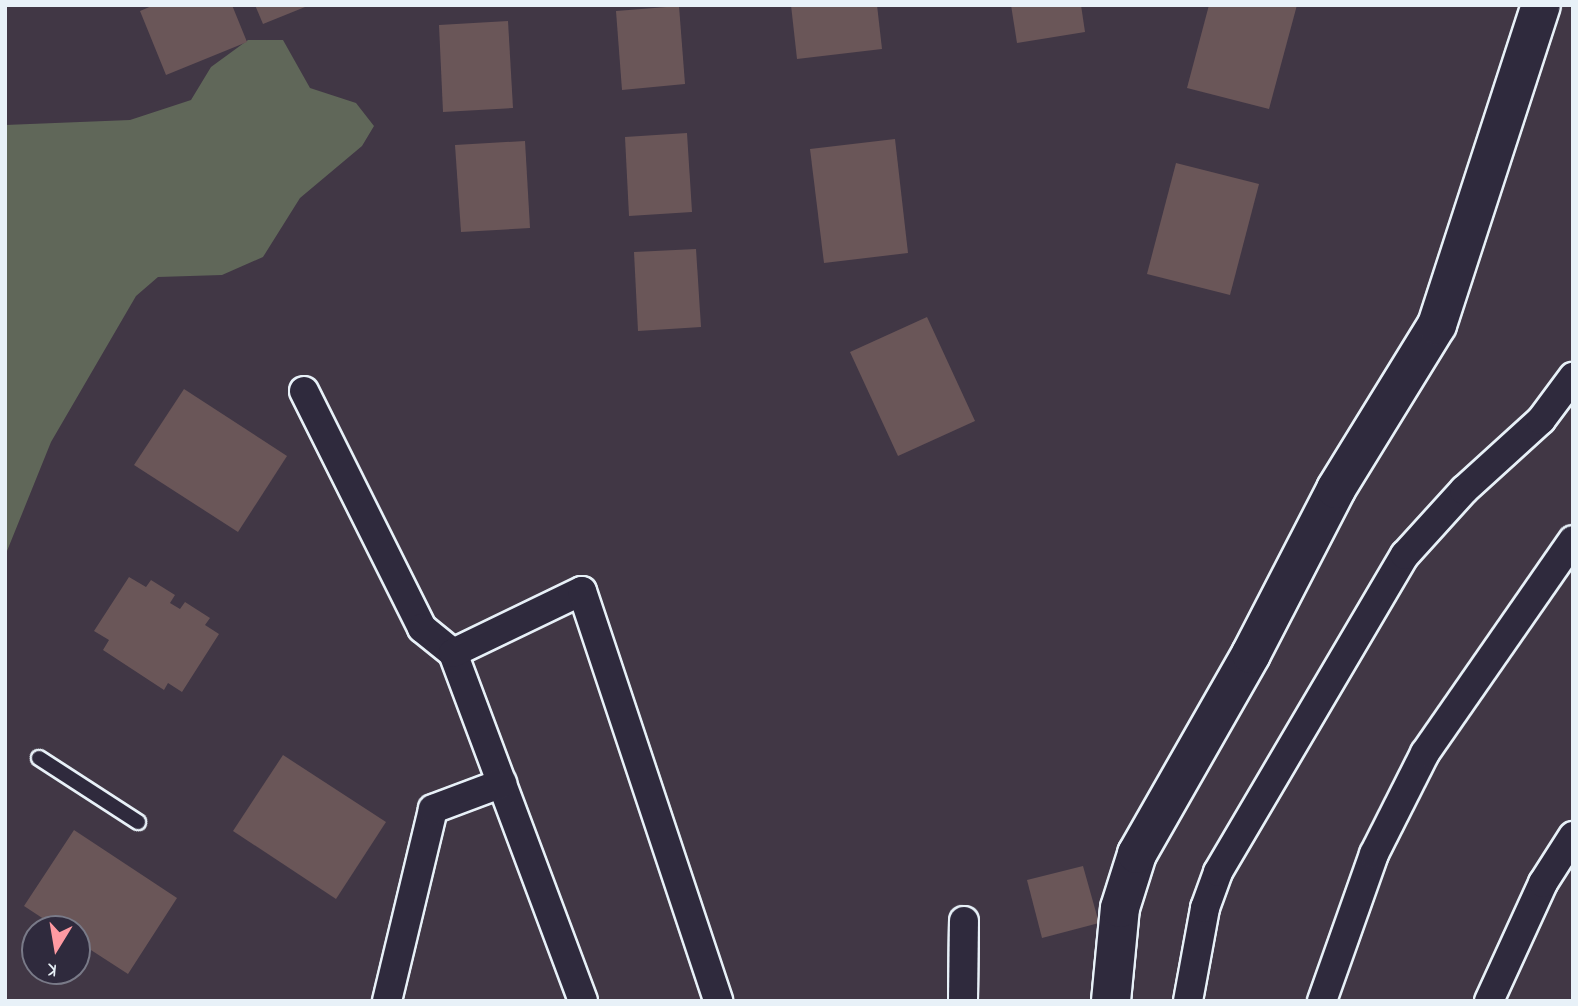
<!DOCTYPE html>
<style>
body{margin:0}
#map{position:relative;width:1578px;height:1006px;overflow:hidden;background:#413745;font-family:"Indie Flower",sans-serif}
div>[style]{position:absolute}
.green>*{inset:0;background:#606759}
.building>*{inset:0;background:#6a5658}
.roads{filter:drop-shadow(2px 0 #e8f1f8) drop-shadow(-2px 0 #e8f1f8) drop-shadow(0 2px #e8f1f8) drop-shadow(0 -2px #e8f1f8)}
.service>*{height:14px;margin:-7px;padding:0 7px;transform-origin:7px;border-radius:7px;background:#2f2a3d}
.minor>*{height:28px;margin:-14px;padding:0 14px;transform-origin:14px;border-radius:14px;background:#2f2a3d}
.secondary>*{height:38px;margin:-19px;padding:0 19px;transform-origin:19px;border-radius:19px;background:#2f2a3d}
span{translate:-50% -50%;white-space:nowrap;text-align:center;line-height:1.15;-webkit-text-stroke:6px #2f2a3d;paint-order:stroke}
.frame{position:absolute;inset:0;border:7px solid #e8f1f8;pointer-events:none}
.north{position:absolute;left:21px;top:915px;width:70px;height:70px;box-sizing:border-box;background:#2f2a3d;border:2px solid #797a88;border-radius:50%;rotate:191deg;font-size:19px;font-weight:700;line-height:28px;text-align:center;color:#e8f1f8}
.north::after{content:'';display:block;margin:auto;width:24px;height:32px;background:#ff9aa2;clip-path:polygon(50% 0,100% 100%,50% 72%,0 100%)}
</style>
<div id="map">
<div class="green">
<div style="clip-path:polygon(248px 40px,283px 40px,310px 88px,356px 103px,374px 126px,362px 146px,300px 198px,263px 257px,222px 275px,158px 277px,136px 296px,51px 442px,5px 556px,5px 125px,130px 120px,191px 100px,211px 67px)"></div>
</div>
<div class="building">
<div style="clip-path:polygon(154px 5px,232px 5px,247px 42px,166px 75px,140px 11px)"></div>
<div style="clip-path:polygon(255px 5px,310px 5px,263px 24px)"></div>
<div style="clip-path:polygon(791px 5px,877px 5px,882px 49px,797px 59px)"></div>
<div style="clip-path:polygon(1011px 5px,1081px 5px,1085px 32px,1017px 43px)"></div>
<div style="clip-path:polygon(1209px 5px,1297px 5px,1269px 109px,1187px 88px)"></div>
<div style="clip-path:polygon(679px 6px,685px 84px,622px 90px,616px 11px)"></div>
<div style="clip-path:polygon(508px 21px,513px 108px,443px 112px,439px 25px)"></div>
<div style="clip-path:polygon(687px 133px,692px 212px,629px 216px,625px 137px)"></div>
<div style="clip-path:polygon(895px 139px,908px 253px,824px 263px,810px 149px)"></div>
<div style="clip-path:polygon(525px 141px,530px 228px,461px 232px,455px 145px)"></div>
<div style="clip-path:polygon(1176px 163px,1259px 184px,1230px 295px,1147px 274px)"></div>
<div style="clip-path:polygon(696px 249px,701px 327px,638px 331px,634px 252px)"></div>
<div style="clip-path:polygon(927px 317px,975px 421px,898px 456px,850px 352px)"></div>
<div style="clip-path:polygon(184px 389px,287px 456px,238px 532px,134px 465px)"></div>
<div style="clip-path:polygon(129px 577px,146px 587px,151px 580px,175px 595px,170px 603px,180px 609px,185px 602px,210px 618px,205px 625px,219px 634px,182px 692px,168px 683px,164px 690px,103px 650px,109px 640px,94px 631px)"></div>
<div style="clip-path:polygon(283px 755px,386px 822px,336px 899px,233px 831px)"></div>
<div style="clip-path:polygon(74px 830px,177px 898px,128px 974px,77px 941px,77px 929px,59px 929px,24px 906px)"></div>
<div style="clip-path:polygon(1083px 866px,1099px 923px,1042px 938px,1027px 880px)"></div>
</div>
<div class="roads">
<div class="service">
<div style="left:39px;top:758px;width:118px;rotate:32.9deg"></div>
</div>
<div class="minor">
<div style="left:304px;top:391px;width:265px;rotate:63.5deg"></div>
<div style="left:422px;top:628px;width:40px;rotate:39deg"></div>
<div style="left:453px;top:653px;width:371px;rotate:69.5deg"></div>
<div style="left:453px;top:653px;width:143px;rotate:-25.7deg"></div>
<div style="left:582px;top:591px;width:432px;rotate:71.6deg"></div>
<div style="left:387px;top:1001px;width:197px;rotate:-76.5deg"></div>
<div style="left:433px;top:809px;width:74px;rotate:-20.6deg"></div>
<div style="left:963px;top:1001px;width:80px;rotate:-89.3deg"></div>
<div style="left:1188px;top:1001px;width:95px;rotate:-79.6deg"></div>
<div style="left:1205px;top:908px;width:38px;rotate:-70deg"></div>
<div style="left:1218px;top:872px;width:368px;rotate:-59.5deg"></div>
<div style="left:1405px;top:555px;width:88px;rotate:-47.8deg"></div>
<div style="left:1464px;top:490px;width:104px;rotate:-42.3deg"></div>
<div style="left:1541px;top:420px;width:54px;rotate:-53.3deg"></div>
<div style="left:1322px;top:1001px;width:156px;rotate:-70.5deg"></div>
<div style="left:1374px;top:854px;width:113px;rotate:-63.2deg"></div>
<div style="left:1425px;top:753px;width:259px;rotate:-55.2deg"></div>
<div style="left:1489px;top:1001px;width:130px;rotate:-65.4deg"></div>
<div style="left:1543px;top:883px;width:56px;rotate:-57.4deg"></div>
</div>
<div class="secondary">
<div style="left:1111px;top:1001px;width:93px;rotate:-84.5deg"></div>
<div style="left:1120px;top:908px;width:57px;rotate:-72.5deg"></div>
<div style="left:1137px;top:854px;width:230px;rotate:-60.3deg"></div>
<div style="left:1251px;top:654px;width:186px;rotate:-62.7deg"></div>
<div style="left:1336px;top:489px;width:193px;rotate:-58.4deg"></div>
<div style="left:1437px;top:325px;width:336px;rotate:-72deg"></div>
</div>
</div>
<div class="frame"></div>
<div class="north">K</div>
</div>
